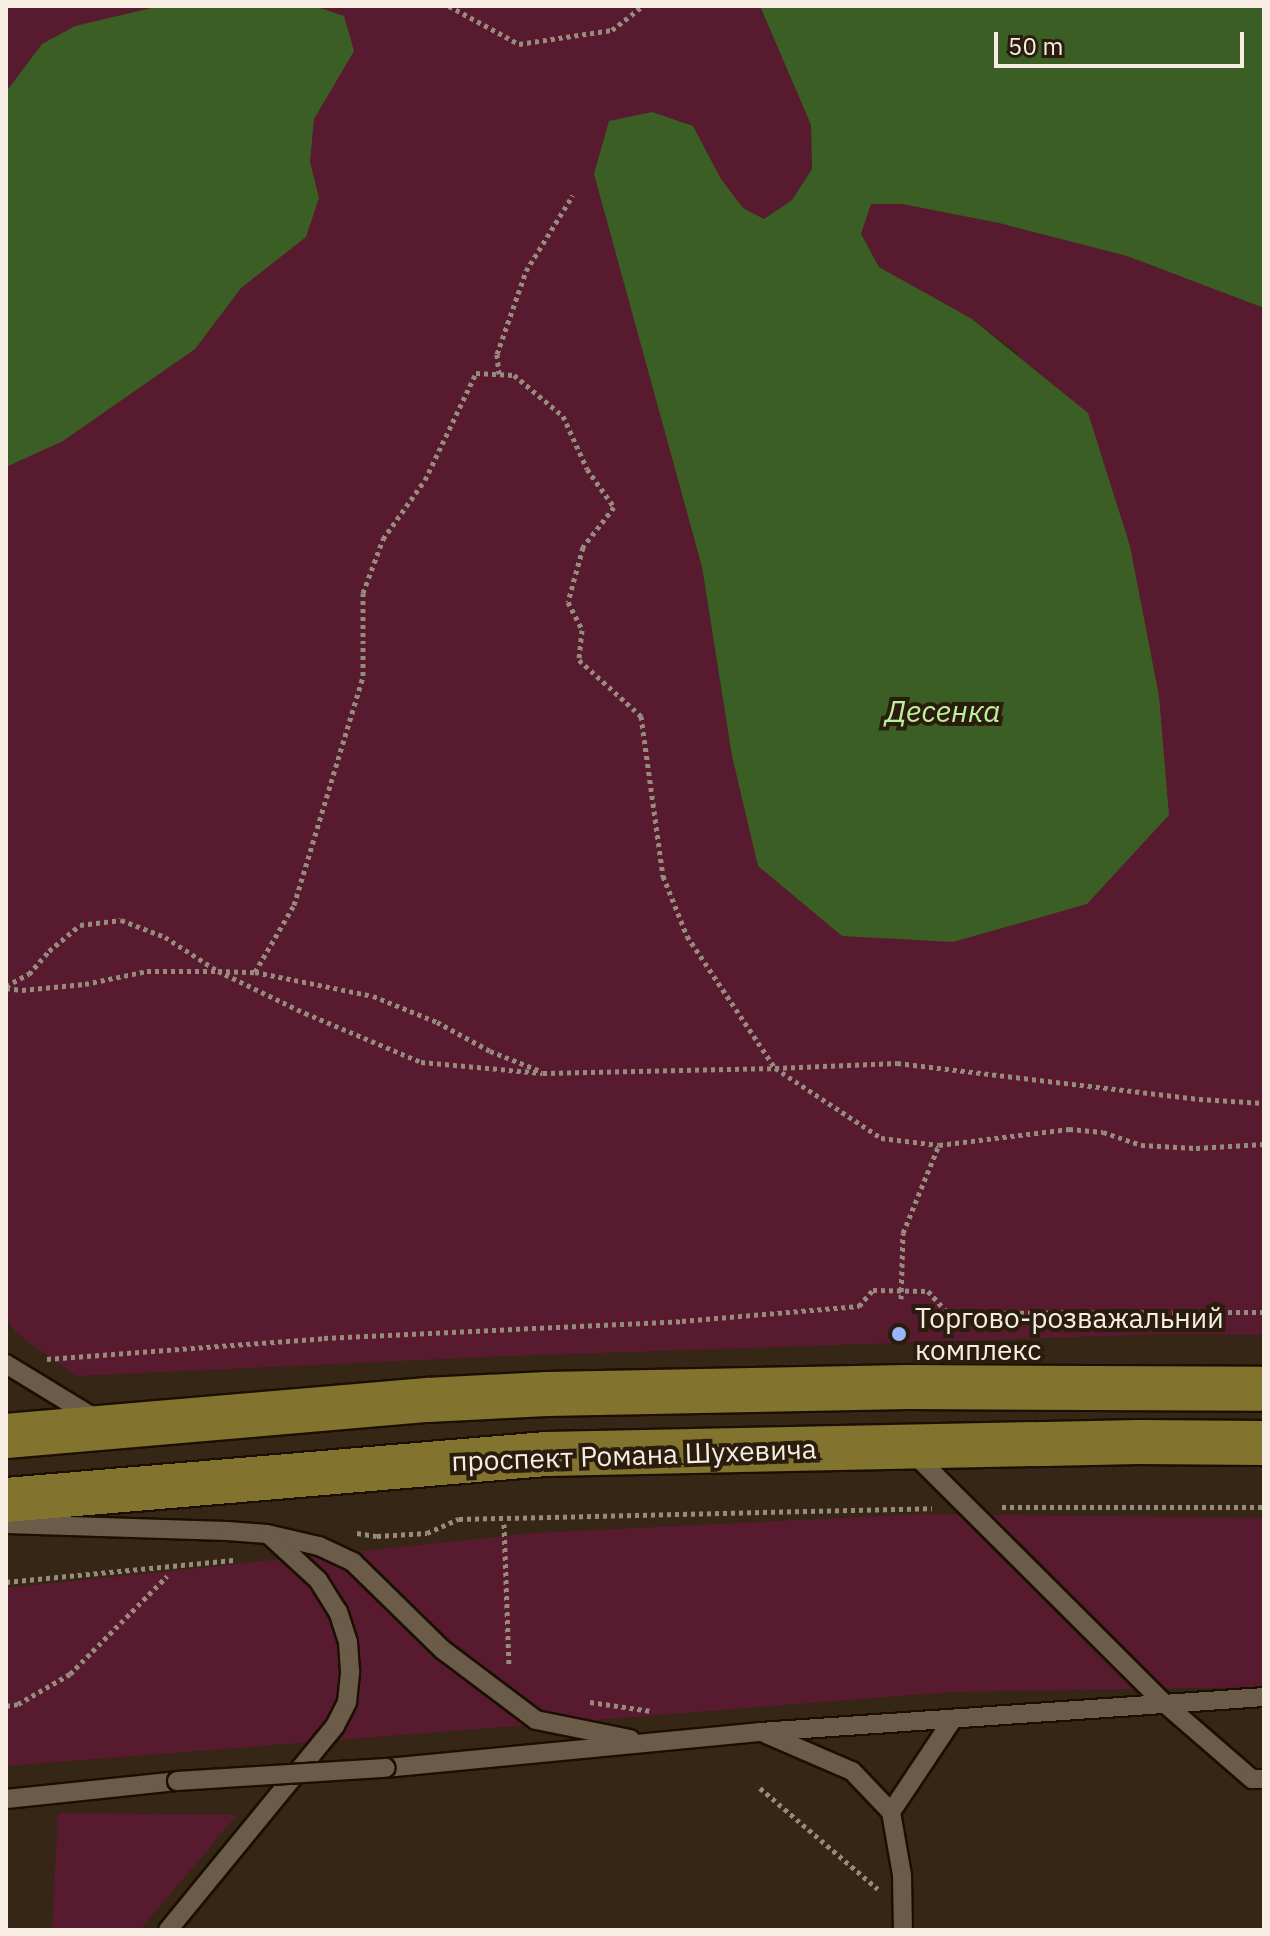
<!DOCTYPE html>
<meta charset="utf-8">
<style>
body{margin:0}
#map{position:relative;width:1270px;height:1936px;overflow:hidden;background:#352616;font-family:"IBM Plex Sans",sans-serif}
div>[style]{position:absolute}
.green>*{inset:0;background:#581a2e}
.water>*{inset:0;background:#3a5e23}
.path>*{height:5px;margin-top:-2.5px;transform-origin:0;background:repeating-linear-gradient(90deg,#978b7e 0 4px,transparent 0 8px)}
.roads{filter:drop-shadow(2px 0 #1c0f02) drop-shadow(-2px 0 #1c0f02) drop-shadow(0 2px #1c0f02) drop-shadow(0 -2px #1c0f02)}
.lane>*{height:18px;margin:-9px;padding:0 9px;transform-origin:9px;border-radius:9px;background:#6b5b49}
.primary>*{height:44px;margin:-22px;padding:0 22px;transform-origin:22px;border-radius:22px;background:#82742e}
.bridges{filter:drop-shadow(2px 0 #1c0f02) drop-shadow(-2px 0 #1c0f02) drop-shadow(0 2px #1c0f02) drop-shadow(0 -2px #1c0f02)}
.lane-bridge>*{height:18px;margin:-9px;padding:0 9px;transform-origin:9px;border-radius:9px;background:#6b5b49}
.dots>*{width:22px;height:22px;translate:-50% -50%;box-sizing:border-box;border:4px solid #2a1d0d;border-radius:50%}
span{translate:-50% -50%;white-space:nowrap;text-align:center;line-height:1.15;-webkit-text-stroke:8px #2a1d0d;paint-order:stroke}
.poi-label{font-size:28px;color:#f7ede3}
.left{translate:0 -50%;text-align:left}
.street-label{font-size:28px;color:#f7ede3}
.water-label{font-size:30px;color:#baf19b;font-style:italic}
.frame{position:absolute;inset:0;border:8px solid #f7ede3;pointer-events:none}
.scale{position:absolute;left:994px;top:32px;width:250px;height:36px;box-sizing:border-box;border:4px solid #f7ede3;border-top:0;padding-left:10px;font-size:24px;line-height:28px;white-space:nowrap;color:#f7ede3;-webkit-text-stroke:6px #2a1d0d;paint-order:stroke}
</style>
<div id="map">
<div class="green">
<div style="clip-path:polygon(6px 6px,760px 6px,811px 125px,812px 169px,792px 200px,764px 219px,742px 208px,721px 179px,702px 567px,732px 756px,1019px 354px,972px 319px,879px 267px,861px 234px,871px 204px,902px 204px,999px 223px,1127px 256px,1264px 308px,1264px 1335px,1165px 1334px,511px 1356px,76px 1376px,16px 1333px,6px 1317px)"></div>
<div style="clip-path:polygon(922px 1514px,1264px 1518px,1264px 1687px,952px 1692px,6px 1766px,6px 1588px,533px 1533px)"></div>
<div style="clip-path:polygon(58px 1813px,237px 1815px,140px 1930px,52px 1930px)"></div>
</div>
<div class="water">
<div style="clip-path:polygon(160px 6px,314px 6px,344px 16px,354px 51px,314px 119px,310px 162px,319px 198px,306px 237px,241px 288px,195px 349px,63px 441px,6px 467px,6px 92px,42px 44px,75px 26px)"></div>
<div style="clip-path:polygon(760px 6px,1264px 6px,1264px 308px,1127px 256px,999px 223px,902px 204px,871px 204px,861px 234px,879px 267px,972px 319px,1088px 413px,1130px 546px,1159px 696px,1169px 815px,1087px 904px,953px 942px,842px 936px,758px 866px,732px 756px,702px 567px,594px 174px,609px 121px,652px 112px,693px 126px,721px 179px,743px 208px,764px 219px,792px 200px,812px 169px,811px 125px)"></div>
</div>
<div class="path">
<div style="left:449px;top:6px;width:80px;rotate:28.5deg"></div>
<div style="left:519px;top:44px;width:94px;rotate:-8.6deg"></div>
<div style="left:612px;top:30px;width:39px;rotate:-38deg"></div>
<div style="left:499px;top:374px;width:20px;rotate:-96deg"></div>
<div style="left:497px;top:354px;width:88px;rotate:-70.7deg"></div>
<div style="left:526px;top:271px;width:89px;rotate:-58.3deg"></div>
<div style="left:255px;top:972px;width:78px;rotate:-59.8deg"></div>
<div style="left:294px;top:905px;width:239px;rotate:-73.2deg"></div>
<div style="left:363px;top:676px;width:83px;rotate:-90deg"></div>
<div style="left:363px;top:593px;width:58px;rotate:-69.7deg"></div>
<div style="left:383px;top:539px;width:72px;rotate:-54.6deg"></div>
<div style="left:425px;top:480px;width:119px;rotate:-64.5deg"></div>
<div style="left:476px;top:373px;width:38px;rotate:3deg"></div>
<div style="left:514px;top:375px;width:64px;rotate:39.9deg"></div>
<div style="left:563px;top:416px;width:58px;rotate:65.6deg"></div>
<div style="left:587px;top:469px;width:47px;rotate:54.6deg"></div>
<div style="left:614px;top:507px;width:51px;rotate:127.8deg"></div>
<div style="left:583px;top:547px;width:57px;rotate:105.3deg"></div>
<div style="left:568px;top:602px;width:31px;rotate:63deg"></div>
<div style="left:582px;top:630px;width:30px;rotate:96deg"></div>
<div style="left:579px;top:660px;width:84px;rotate:42.1deg"></div>
<div style="left:641px;top:716px;width:162px;rotate:82.2deg"></div>
<div style="left:663px;top:876px;width:65px;rotate:68.2deg"></div>
<div style="left:687px;top:936px;width:159px;rotate:56.3deg"></div>
<div style="left:775px;top:1068px;width:122px;rotate:-2.3deg"></div>
<div style="left:897px;top:1063px;width:304px;rotate:6.8deg"></div>
<div style="left:1199px;top:1099px;width:65px;rotate:3.5deg"></div>
<div style="left:6px;top:986px;width:26px;rotate:-28deg"></div>
<div style="left:29px;top:974px;width:30px;rotate:-49deg"></div>
<div style="left:49px;top:951px;width:40px;rotate:-40deg"></div>
<div style="left:80px;top:925px;width:41px;rotate:-7deg"></div>
<div style="left:121px;top:920px;width:47px;rotate:21.1deg"></div>
<div style="left:165px;top:937px;width:63px;rotate:32.7deg"></div>
<div style="left:218px;top:971px;width:37px;rotate:2deg"></div>
<div style="left:255px;top:972px;width:120px;rotate:11.5deg"></div>
<div style="left:373px;top:996px;width:69px;rotate:22.1deg"></div>
<div style="left:437px;top:1022px;width:60px;rotate:28.7deg"></div>
<div style="left:490px;top:1051px;width:52px;rotate:21.6deg"></div>
<div style="left:6px;top:988px;width:16px;rotate:7deg"></div>
<div style="left:22px;top:990px;width:63px;rotate:-5.4deg"></div>
<div style="left:85px;top:984px;width:63px;rotate:-11.8deg"></div>
<div style="left:147px;top:971px;width:71px"></div>
<div style="left:218px;top:971px;width:97px;rotate:25.8deg"></div>
<div style="left:305px;top:1013px;width:126px;rotate:22.9deg"></div>
<div style="left:421px;top:1062px;width:122px;rotate:5.2deg"></div>
<div style="left:543px;top:1073px;width:232px;rotate:-1.2deg"></div>
<div style="left:775px;top:1068px;width:127px;rotate:33.4deg"></div>
<div style="left:881px;top:1138px;width:58px;rotate:6.9deg"></div>
<div style="left:939px;top:1145px;width:131px;rotate:-7deg"></div>
<div style="left:1069px;top:1129px;width:34px;rotate:5deg"></div>
<div style="left:1103px;top:1132px;width:40px;rotate:18.9deg"></div>
<div style="left:1141px;top:1145px;width:55px;rotate:3.1deg"></div>
<div style="left:1196px;top:1148px;width:68px;rotate:-3.4deg"></div>
<div style="left:901px;top:1299px;width:66px;rotate:-88.3deg"></div>
<div style="left:903px;top:1233px;width:95px;rotate:-67.8deg"></div>
<div style="left:47px;top:1359px;width:278px;rotate:-4.3deg"></div>
<div style="left:324px;top:1338px;width:358px;rotate:-2.7deg"></div>
<div style="left:682px;top:1321px;width:178px;rotate:-4.8deg"></div>
<div style="left:859px;top:1306px;width:21px;rotate:-49deg"></div>
<div style="left:873px;top:1290px;width:55px;rotate:1deg"></div>
<div style="left:928px;top:1291px;width:30px;rotate:48deg"></div>
<div style="left:948px;top:1313px;width:316px;rotate:-0.2deg"></div>
<div style="left:1002px;top:1507px;width:262px"></div>
<div style="left:504px;top:1524px;width:142px;rotate:88deg"></div>
<div style="left:357px;top:1533px;width:20px;rotate:9deg"></div>
<div style="left:377px;top:1536px;width:50px;rotate:-3.4deg"></div>
<div style="left:427px;top:1533px;width:35px;rotate:-24deg"></div>
<div style="left:459px;top:1519px;width:473px;rotate:-1.3deg"></div>
<div style="left:6px;top:1582px;width:231px;rotate:-5.5deg"></div>
<div style="left:590px;top:1702px;width:62px;rotate:8.4deg"></div>
<div style="left:6px;top:1706px;width:12px;rotate:-9deg"></div>
<div style="left:18px;top:1704px;width:60px;rotate:-30deg"></div>
<div style="left:70px;top:1674px;width:138px;rotate:-45.3deg"></div>
<div style="left:760px;top:1788px;width:155px;rotate:40.6deg"></div>
</div>
<div class="roads">
<div class="lane">
<div style="left:6px;top:1364px;width:105px;rotate:31.4deg"></div>
<div style="left:911px;top:1451px;width:356px;rotate:44.9deg"></div>
<div style="left:1163px;top:1702px;width:118px;rotate:40.9deg"></div>
<div style="left:1252px;top:1779px;width:12px"></div>
<div style="left:6px;top:1524px;width:221px;rotate:1.8deg"></div>
<div style="left:227px;top:1531px;width:40px;rotate:4.3deg"></div>
<div style="left:267px;top:1534px;width:53px;rotate:13deg"></div>
<div style="left:319px;top:1546px;width:38px;rotate:25deg"></div>
<div style="left:353px;top:1562px;width:126px;rotate:44.4deg"></div>
<div style="left:443px;top:1650px;width:116px;rotate:37deg"></div>
<div style="left:536px;top:1720px;width:96px;rotate:11.4deg"></div>
<div style="left:766px;top:1734px;width:94px;rotate:23.3deg"></div>
<div style="left:852px;top:1771px;width:57px;rotate:46.4deg"></div>
<div style="left:891px;top:1812px;width:64px;rotate:80.1deg"></div>
<div style="left:902px;top:1875px;width:55px;rotate:89deg"></div>
<div style="left:386px;top:1768px;width:376px;rotate:-5.5deg"></div>
<div style="left:760px;top:1732px;width:505px;rotate:-3.97deg"></div>
<div style="left:6px;top:1799px;width:172px;rotate:-6deg"></div>
<div style="left:891px;top:1812px;width:112px;rotate:-56.3deg"></div>
<div style="left:168px;top:1930px;width:264px;rotate:-50.7deg"></div>
<div style="left:335px;top:1726px;width:27px;rotate:-63deg"></div>
<div style="left:347px;top:1702px;width:31px;rotate:-84deg"></div>
<div style="left:350px;top:1671px;width:29px;rotate:-94deg"></div>
<div style="left:348px;top:1642px;width:32px;rotate:-108deg"></div>
<div style="left:338px;top:1612px;width:38px;rotate:-122deg"></div>
<div style="left:318px;top:1580px;width:67px;rotate:-137.4deg"></div>
</div>
<div class="primary">
<div style="left:6px;top:1436px;width:423px;rotate:-4.9deg"></div>
<div style="left:427px;top:1400px;width:120px;rotate:-2.9deg"></div>
<div style="left:547px;top:1394px;width:360px;rotate:-1.1deg"></div>
<div style="left:907px;top:1387px;width:357px;rotate:0.3deg"></div>
<div style="left:6px;top:1500px;width:542px;rotate:-4.87deg"></div>
<div style="left:546px;top:1454px;width:593px;rotate:-1.16deg"></div>
<div style="left:1139px;top:1442px;width:125px;rotate:0.5deg"></div>
</div>
</div>
<div class="bridges">
<div class="lane-bridge">
<div style="left:177px;top:1781px;width:209px;rotate:-3.6deg"></div>
</div>
</div>
<div class="dots">
<div style="left:899px;top:1334px;background:#97b6fd"></div>
</div>
<div class="poi-label">
<span class="left" style="left:915px;top:1334px">Торгово-розважальний<br>комплекс</span>
</div>
<div class="street-label">
<span style="left:634px;top:1455px;rotate:-2deg">проспект Романа Шухевича</span>
</div>
<div class="water-label">
<span style="left:943px;top:711px">Десенка</span>
</div>
<div class="frame"></div>
<div class="scale">50 m</div>
</div>
